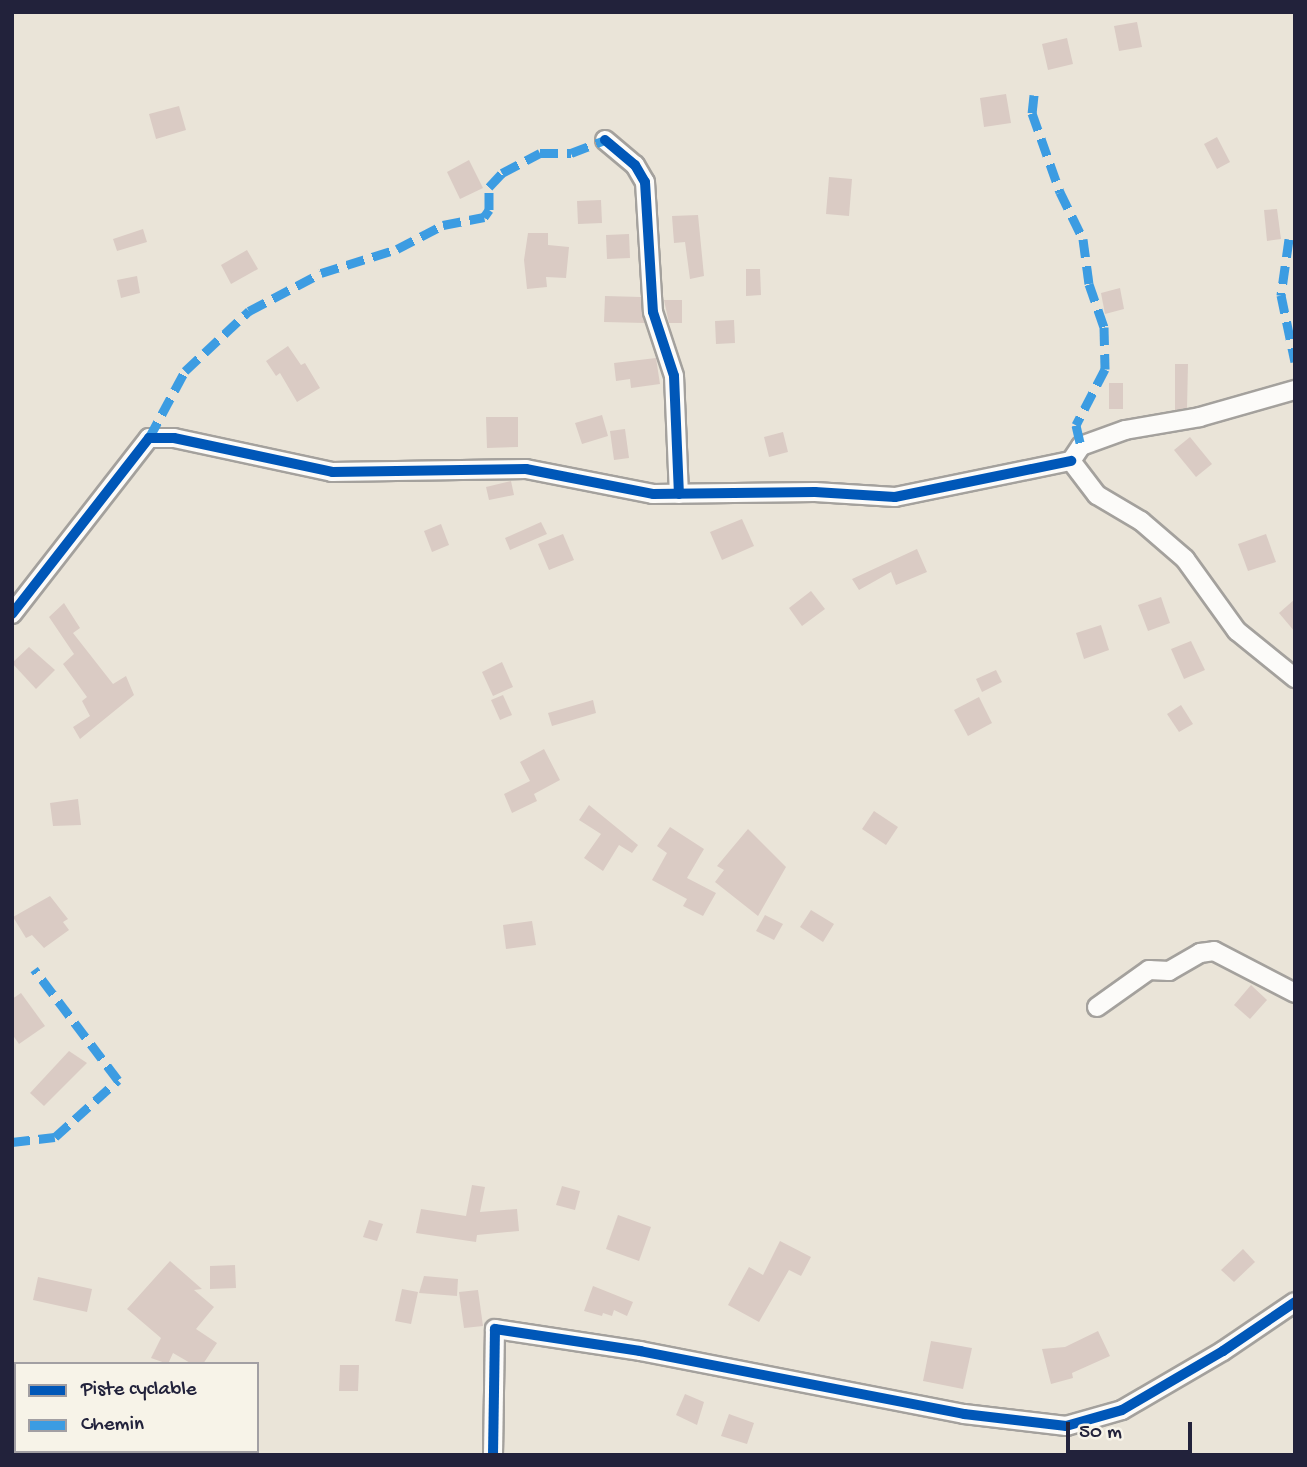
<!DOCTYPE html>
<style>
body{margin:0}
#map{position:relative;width:1307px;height:1467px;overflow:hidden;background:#eae4d8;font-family:"Gochi Hand",sans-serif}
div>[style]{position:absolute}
.building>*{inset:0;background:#dacbc4}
.roads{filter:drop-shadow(2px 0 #a4a19d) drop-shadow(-2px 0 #a4a19d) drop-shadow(0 2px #a4a19d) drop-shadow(0 -2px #a4a19d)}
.street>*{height:18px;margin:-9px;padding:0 9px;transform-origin:9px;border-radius:9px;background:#fcfbf9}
.quiet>*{height:9px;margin-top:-4.5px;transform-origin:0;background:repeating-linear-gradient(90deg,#3c9ce2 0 18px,transparent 0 27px)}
.cycleway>*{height:10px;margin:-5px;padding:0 5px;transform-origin:5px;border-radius:5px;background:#0057b8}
span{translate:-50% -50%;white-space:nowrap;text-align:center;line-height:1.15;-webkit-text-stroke:5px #f7f3e8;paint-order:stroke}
.frame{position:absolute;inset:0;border:14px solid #22223b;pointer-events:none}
.legend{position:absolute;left:14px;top:1362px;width:245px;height:91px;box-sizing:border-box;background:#f7f3e8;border:2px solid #a29fa3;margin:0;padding:9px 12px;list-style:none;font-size:21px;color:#22223b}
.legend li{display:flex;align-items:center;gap:14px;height:35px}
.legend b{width:35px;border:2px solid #a29fa3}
.scale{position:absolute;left:1066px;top:1422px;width:126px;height:32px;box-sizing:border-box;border:4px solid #22223b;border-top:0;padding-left:9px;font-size:21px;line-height:24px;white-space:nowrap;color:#22223b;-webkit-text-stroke:5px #f7f3e8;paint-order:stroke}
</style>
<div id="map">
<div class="building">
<div style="clip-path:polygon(1137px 22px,1142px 47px,1119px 51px,1114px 26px)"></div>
<div style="clip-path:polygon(1067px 38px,1073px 64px,1048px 70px,1042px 44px)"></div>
<div style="clip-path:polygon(1006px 94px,1011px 123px,984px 127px,980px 98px)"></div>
<div style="clip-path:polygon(179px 106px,186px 130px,156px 139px,149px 114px)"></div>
<div style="clip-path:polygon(1217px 137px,1230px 162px,1217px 169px,1204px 144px)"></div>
<div style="clip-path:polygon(469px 160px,483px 188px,460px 199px,447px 172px)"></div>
<div style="clip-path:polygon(829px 177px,852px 179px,849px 216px,826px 214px)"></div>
<div style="clip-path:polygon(601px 200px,602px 223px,578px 224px,577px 201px)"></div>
<div style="clip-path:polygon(1277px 209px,1281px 239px,1267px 241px,1264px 210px)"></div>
<div style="clip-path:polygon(698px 215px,704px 276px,690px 279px,685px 242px,674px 243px,672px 216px)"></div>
<div style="clip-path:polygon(143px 229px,147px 242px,117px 251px,113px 239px)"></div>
<div style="clip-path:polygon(528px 233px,548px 233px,548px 245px,569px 247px,566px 278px,546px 277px,547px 287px,527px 289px,524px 260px)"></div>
<div style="clip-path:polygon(629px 234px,630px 258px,607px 259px,606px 235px)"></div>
<div style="clip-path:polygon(247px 250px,258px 269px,231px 284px,221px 265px)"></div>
<div style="clip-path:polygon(746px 269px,760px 269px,761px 295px,746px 296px)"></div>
<div style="clip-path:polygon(137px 276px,140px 293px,121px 298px,117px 280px)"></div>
<div style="clip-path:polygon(1120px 288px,1124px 309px,1105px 314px,1101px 293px)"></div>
<div style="clip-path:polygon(605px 296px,641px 297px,645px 323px,604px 322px)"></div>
<div style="clip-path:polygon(664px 300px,682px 300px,682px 323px,669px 323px)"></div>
<div style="clip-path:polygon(734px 320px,735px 343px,716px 344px,715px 321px)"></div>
<div style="clip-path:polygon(288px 346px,301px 365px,305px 363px,320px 388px,297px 402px,280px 373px,276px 376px,266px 361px)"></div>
<div style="clip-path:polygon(656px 358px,660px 384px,631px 388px,630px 379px,616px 381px,614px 363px)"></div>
<div style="clip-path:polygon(1175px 364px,1188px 364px,1187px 408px,1175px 410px)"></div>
<div style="clip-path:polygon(1109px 383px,1123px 383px,1123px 409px,1109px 409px)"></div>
<div style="clip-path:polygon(602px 415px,608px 436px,582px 444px,575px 423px)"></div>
<div style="clip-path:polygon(486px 417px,518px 417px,518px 447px,487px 448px)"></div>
<div style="clip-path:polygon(625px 429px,629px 458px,614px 460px,610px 431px)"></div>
<div style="clip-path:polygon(783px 432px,788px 452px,769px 457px,764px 437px)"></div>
<div style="clip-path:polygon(1190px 437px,1212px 464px,1196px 477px,1174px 450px)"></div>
<div style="clip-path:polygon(511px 481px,514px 495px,489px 500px,486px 487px)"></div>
<div style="clip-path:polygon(742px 519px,754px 546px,722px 560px,710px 532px)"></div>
<div style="clip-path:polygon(541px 522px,547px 534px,510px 550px,505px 538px)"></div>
<div style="clip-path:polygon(441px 524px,449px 545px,432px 552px,424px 531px)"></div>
<div style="clip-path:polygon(563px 534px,574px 560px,549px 570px,538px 544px)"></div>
<div style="clip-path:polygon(1266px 534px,1276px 562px,1248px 571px,1238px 544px)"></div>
<div style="clip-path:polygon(917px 549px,927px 572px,896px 585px,891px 572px,859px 590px,852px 579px)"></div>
<div style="clip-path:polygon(811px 591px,825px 609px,802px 626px,789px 608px)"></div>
<div style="clip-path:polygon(1161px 597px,1170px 623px,1148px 631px,1138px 605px)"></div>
<div style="clip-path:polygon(1295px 599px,1295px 632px,1279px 613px)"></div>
<div style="clip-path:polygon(64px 603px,80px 628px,73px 633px,113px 684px,126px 676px,134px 695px,80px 739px,73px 727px,90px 716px,82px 701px,87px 697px,63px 664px,74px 654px,49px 617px)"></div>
<div style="clip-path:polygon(1101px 625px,1109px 650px,1084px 659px,1076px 633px)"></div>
<div style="clip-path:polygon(1191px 641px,1205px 670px,1184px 679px,1171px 649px)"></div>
<div style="clip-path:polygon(29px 647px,55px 670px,36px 689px,12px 663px)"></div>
<div style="clip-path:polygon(502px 662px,513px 687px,493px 696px,482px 672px)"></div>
<div style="clip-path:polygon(996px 670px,1002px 682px,982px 692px,976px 679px)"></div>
<div style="clip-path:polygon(503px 695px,512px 715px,500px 720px,491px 700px)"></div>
<div style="clip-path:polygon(979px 697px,992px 723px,968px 736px,954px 710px)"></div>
<div style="clip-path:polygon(593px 700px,596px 713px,552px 726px,548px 713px)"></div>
<div style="clip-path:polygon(1181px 705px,1193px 724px,1179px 732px,1167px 714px)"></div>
<div style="clip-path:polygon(544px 749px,560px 780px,534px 794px,537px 801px,512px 813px,504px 794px,530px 781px,520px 762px)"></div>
<div style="clip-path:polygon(78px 799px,81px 825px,53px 826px,50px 803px)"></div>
<div style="clip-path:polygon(589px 805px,638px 845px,632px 853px,619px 845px,603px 871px,584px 858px,601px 834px,579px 820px)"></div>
<div style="clip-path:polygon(874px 811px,898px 827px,886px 845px,862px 829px)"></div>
<div style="clip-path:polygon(670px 827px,704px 849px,687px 878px,716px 893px,703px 916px,683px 906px,687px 899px,652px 880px,667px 853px,657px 846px)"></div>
<div style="clip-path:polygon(748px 829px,786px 867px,758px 916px,715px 882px,724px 870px,717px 866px)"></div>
<div style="clip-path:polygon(50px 896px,68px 919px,63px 922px,69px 930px,44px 948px,32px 935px,26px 938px,13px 917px)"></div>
<div style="clip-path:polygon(811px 910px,834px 924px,823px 942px,800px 927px)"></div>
<div style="clip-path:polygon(765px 915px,783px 924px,774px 940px,756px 931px)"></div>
<div style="clip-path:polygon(532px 921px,536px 945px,506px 949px,503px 925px)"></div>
<div style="clip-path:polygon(1251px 985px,1267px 1000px,1250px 1019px,1234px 1005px)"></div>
<div style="clip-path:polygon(21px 993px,45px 1026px,19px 1044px,12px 1034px,12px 999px)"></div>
<div style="clip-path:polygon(69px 1051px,87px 1063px,44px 1106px,30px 1093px)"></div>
<div style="clip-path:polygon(472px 1185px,485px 1187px,480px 1212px,517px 1209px,519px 1231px,477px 1235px,476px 1242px,416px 1233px,421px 1209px,466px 1216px)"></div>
<div style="clip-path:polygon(562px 1186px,580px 1191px,575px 1210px,556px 1205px)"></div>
<div style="clip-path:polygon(618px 1215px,651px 1227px,639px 1261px,606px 1249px)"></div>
<div style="clip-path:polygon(369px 1220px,383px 1224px,377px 1241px,363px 1237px)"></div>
<div style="clip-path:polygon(780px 1241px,811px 1257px,801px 1276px,789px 1270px,759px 1322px,728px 1305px,749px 1267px,763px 1275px)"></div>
<div style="clip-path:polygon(1243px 1249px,1255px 1262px,1234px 1282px,1221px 1270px)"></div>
<div style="clip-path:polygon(170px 1261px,202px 1289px,194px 1290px,214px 1307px,196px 1329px,217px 1343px,203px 1364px,192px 1364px,173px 1353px,168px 1364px,151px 1358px,161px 1338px,127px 1309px)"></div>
<div style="clip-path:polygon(235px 1265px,236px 1288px,210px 1289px,210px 1266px)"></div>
<div style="clip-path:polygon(424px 1276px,458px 1279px,457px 1296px,419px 1293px)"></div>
<div style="clip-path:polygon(38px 1277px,92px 1289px,87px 1312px,33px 1300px)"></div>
<div style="clip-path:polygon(593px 1286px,633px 1302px,627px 1316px,614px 1310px,612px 1316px,603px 1313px,602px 1316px,584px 1311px)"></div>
<div style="clip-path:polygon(402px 1289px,418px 1292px,411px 1324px,395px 1321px)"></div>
<div style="clip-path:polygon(478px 1290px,483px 1326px,464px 1328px,459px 1292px)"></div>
<div style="clip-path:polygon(1098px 1331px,1110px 1356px,1072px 1373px,1073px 1378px,1051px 1384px,1042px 1349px,1065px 1347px)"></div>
<div style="clip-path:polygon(931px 1341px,972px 1348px,963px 1389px,923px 1381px)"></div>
<div style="clip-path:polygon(340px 1365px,359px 1365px,358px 1391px,339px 1391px)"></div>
<div style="clip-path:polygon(685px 1394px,704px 1402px,697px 1425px,676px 1415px)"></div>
<div style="clip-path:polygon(729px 1414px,754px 1423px,747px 1444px,721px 1436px)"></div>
</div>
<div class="roads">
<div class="street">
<div style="left:605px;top:140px;width:39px;rotate:40deg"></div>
<div style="left:635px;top:165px;width:20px;rotate:60deg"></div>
<div style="left:645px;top:182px;width:130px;rotate:86.5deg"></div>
<div style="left:653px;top:312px;width:67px;rotate:71.8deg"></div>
<div style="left:674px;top:376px;width:118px;rotate:87.6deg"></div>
<div style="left:1071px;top:461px;width:43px;rotate:52.6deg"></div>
<div style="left:1097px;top:495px;width:51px;rotate:30.6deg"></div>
<div style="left:1141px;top:521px;width:58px;rotate:40.8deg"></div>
<div style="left:1185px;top:559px;width:89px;rotate:54.2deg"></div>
<div style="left:1237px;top:631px;width:75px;rotate:39deg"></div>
<div style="left:1071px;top:461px;width:18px;rotate:-56deg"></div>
<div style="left:1081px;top:446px;width:47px;rotate:-20deg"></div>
<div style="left:1125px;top:430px;width:76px;rotate:-9.8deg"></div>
<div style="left:1200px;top:417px;width:99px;rotate:-15.9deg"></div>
<div style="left:12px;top:614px;width:223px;rotate:-52.1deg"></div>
<div style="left:149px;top:438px;width:25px"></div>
<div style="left:174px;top:438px;width:162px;rotate:12.1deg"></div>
<div style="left:332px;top:472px;width:194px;rotate:-0.9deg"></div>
<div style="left:526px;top:469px;width:129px;rotate:11.1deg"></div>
<div style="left:653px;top:494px;width:162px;rotate:-0.7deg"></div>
<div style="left:815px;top:492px;width:80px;rotate:3.6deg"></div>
<div style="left:895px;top:497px;width:180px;rotate:-11.6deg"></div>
<div style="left:1097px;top:1007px;width:64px;rotate:-35.4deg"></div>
<div style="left:1149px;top:970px;width:20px;rotate:3deg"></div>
<div style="left:1169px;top:971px;width:36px;rotate:-30deg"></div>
<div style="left:1200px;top:953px;width:14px;rotate:-8deg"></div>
<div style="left:1214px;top:951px;width:91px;rotate:27.4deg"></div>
<div style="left:493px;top:1455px;width:126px;rotate:-89.1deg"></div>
<div style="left:495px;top:1329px;width:147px;rotate:8.6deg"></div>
<div style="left:640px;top:1351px;width:330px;rotate:11deg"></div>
<div style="left:964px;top:1414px;width:103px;rotate:6.7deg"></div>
<div style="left:1066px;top:1426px;width:58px;rotate:-15.9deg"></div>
<div style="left:1122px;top:1410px;width:117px;rotate:-30.3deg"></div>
<div style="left:1223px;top:1351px;width:87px;rotate:-34.2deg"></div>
</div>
</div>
<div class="quiet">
<div style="left:1034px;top:95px;width:18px;rotate:96deg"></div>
<div style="left:1032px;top:113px;width:84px;rotate:70.5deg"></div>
<div style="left:1060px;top:192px;width:52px;rotate:63.9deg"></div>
<div style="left:1083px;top:239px;width:45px;rotate:82.4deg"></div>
<div style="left:1089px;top:284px;width:46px;rotate:70.8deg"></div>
<div style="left:1104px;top:327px;width:42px;rotate:88.6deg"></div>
<div style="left:1105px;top:369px;width:63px;rotate:117.4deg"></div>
<div style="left:1076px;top:425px;width:22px;rotate:77deg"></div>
<div style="left:1289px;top:239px;width:57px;rotate:98.1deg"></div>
<div style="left:1281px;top:295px;width:68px;rotate:78.2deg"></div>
<div style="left:149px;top:438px;width:76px;rotate:-61.8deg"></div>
<div style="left:185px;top:371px;width:88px;rotate:-43.2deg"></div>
<div style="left:249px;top:311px;width:81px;rotate:-27.8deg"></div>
<div style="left:321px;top:273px;width:80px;rotate:-17.5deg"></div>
<div style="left:397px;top:249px;width:52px;rotate:-27.6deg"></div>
<div style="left:443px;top:225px;width:42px;rotate:-11deg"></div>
<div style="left:484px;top:217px;width:9px;rotate:-54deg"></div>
<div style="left:489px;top:210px;width:23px;rotate:-90deg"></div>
<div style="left:489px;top:187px;width:19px;rotate:-47deg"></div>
<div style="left:502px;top:173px;width:43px;rotate:-27.8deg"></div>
<div style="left:540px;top:153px;width:31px"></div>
<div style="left:571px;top:153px;width:36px;rotate:-21deg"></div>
<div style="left:12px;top:1142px;width:43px;rotate:-6.6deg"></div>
<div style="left:55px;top:1137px;width:85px;rotate:-42.1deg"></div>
<div style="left:118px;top:1080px;width:139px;rotate:-127.1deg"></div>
</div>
<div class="cycleway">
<div style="left:605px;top:140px;width:39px;rotate:40deg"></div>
<div style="left:635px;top:165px;width:20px;rotate:60deg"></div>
<div style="left:645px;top:182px;width:130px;rotate:86.5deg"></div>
<div style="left:653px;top:312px;width:67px;rotate:71.8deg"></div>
<div style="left:674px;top:376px;width:118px;rotate:87.6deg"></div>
<div style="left:12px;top:614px;width:223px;rotate:-52.1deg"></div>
<div style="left:149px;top:438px;width:25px"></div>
<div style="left:174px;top:438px;width:162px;rotate:12.1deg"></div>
<div style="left:332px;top:472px;width:194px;rotate:-0.9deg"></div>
<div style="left:526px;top:469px;width:129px;rotate:11.1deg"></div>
<div style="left:653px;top:494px;width:162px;rotate:-0.7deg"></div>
<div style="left:815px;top:492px;width:80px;rotate:3.6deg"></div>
<div style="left:895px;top:497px;width:180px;rotate:-11.6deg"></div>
<div style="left:493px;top:1455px;width:126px;rotate:-89.1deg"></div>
<div style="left:495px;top:1329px;width:147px;rotate:8.6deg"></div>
<div style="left:640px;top:1351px;width:330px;rotate:11deg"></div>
<div style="left:964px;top:1414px;width:103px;rotate:6.7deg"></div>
<div style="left:1066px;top:1426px;width:58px;rotate:-15.9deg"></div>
<div style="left:1122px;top:1410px;width:117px;rotate:-30.3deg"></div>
<div style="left:1223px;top:1351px;width:87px;rotate:-34.2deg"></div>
</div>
<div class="frame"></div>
<ul class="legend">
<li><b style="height:9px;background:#0057b8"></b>Piste cyclable</li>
<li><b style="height:9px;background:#3c9ce2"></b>Chemin</li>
</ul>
<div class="scale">50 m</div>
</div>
